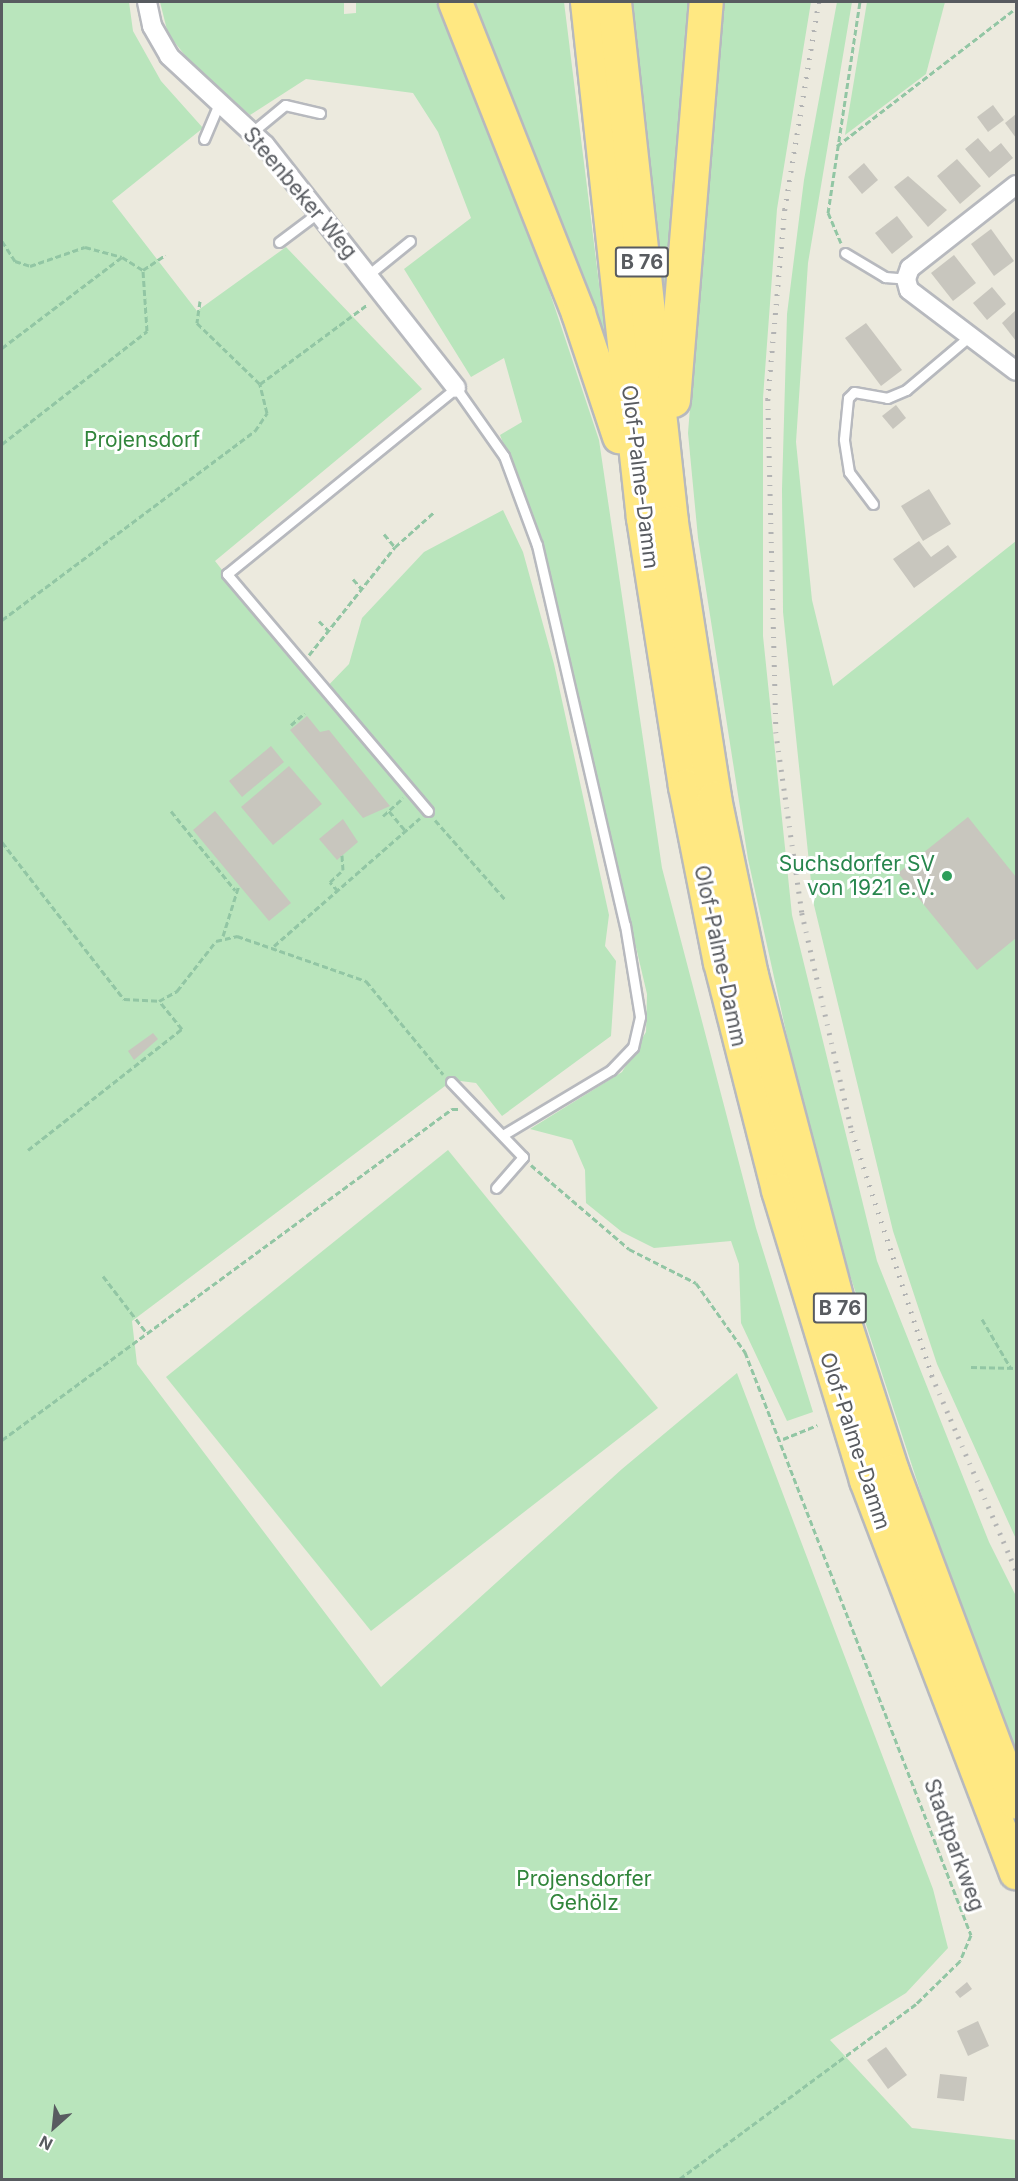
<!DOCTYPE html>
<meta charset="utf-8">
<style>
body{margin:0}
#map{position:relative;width:1018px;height:2181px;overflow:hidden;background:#eceade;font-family:Inter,sans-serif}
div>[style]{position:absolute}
.green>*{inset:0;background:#b9e5bc}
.building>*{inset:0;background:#c8c6be}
.path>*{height:3px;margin-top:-1.5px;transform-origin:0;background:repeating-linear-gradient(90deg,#92c6a4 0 6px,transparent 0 9px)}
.roads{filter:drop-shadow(2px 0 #b7b9be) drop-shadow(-2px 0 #b7b9be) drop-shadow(0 2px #b7b9be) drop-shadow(0 -2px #b7b9be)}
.lane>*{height:9px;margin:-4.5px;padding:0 4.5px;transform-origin:4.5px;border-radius:4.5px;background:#fff}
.street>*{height:18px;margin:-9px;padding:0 9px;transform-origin:9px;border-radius:9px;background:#fff}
.highway>*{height:33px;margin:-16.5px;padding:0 16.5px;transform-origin:16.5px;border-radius:16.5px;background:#ffe882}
.rail>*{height:4.5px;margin-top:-2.25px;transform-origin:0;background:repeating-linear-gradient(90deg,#b2b3b3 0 1.5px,transparent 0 9.5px)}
.dots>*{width:16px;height:16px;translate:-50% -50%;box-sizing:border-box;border:3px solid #fff;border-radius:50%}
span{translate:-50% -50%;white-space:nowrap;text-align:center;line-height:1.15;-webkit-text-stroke:6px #fff;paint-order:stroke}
.shield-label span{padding:2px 4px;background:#fff;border:2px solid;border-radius:4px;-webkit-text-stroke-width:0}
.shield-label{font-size:20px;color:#585b60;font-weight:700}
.street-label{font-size:21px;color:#585b60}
.park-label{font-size:21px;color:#31853b}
.leisure-label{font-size:21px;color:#27864d}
.right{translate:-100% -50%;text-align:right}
.frame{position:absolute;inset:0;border:3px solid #585b60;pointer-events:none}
.north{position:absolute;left:24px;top:2097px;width:60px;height:60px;-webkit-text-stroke:4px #fff;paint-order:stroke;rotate:207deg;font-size:16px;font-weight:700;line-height:24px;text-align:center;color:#585b60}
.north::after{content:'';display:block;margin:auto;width:21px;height:27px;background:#585b60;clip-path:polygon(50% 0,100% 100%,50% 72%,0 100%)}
</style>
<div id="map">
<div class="green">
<div style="clip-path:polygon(2px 2px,129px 2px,133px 31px,161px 81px,203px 128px,112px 201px,197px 311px,286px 247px,422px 389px,215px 561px,320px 694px,349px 664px,362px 618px,424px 552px,503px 510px,523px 552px,554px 664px,609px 915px,605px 946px,616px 961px,611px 1036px,502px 1116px,476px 1083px,453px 1080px,132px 1321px,137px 1364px,381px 1687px,622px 1469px,737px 1373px,933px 1889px,948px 1948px,906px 1993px,830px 2040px,912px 2128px,1016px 2140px,1016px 2179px,2px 2179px)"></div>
<div style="clip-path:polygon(160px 2px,344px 2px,344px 14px,356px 13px,356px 2px,436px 2px,524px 215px,599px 440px,662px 868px,756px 1228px,813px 1412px,787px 1421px,741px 1323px,739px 1264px,731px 1241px,654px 1248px,622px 1232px,586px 1203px,585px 1170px,572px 1140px,530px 1129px,622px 1072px,646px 1032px,647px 994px,541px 543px,500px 435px,522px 422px,504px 358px,471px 377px,404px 269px,471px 218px,438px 132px,413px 93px,306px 79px,250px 115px,195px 68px,168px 34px)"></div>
<div style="clip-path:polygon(471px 2px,564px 2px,611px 380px)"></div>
<div style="clip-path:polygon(632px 2px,691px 2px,663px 330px,655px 229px)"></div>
<div style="clip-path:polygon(722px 2px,811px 2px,777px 209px,763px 398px,763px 636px,792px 915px,877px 1261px,989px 1542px,1016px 1596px,1016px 1754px,947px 1573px,818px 1177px,748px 859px,698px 538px,688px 433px)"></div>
<div style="clip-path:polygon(837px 2px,852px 2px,808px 263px,796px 442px,812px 600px,833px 686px,1016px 541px,1016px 1539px,937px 1364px,893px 1231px,813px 901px,783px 612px,782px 489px,787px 314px,804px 180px)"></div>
<div style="clip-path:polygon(867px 2px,945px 2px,926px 74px,845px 135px)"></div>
<div style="clip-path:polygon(448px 1150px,658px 1408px,371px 1631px,166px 1377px)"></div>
</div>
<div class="building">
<div style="clip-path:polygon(993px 105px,1004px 120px,988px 132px,977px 117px)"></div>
<div style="clip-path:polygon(1016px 114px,1016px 138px,1005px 123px)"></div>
<div style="clip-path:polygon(978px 138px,990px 152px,1001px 143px,1013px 158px,989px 178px,965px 149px)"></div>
<div style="clip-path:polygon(957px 159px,981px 186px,960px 204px,937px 176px)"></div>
<div style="clip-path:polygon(864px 163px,878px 180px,862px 194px,848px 177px)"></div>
<div style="clip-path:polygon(908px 176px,947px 210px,928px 227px,894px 187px)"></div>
<div style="clip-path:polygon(897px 216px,913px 237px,892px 254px,875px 233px)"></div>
<div style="clip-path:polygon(991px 229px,1014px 261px,994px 276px,971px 244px)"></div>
<div style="clip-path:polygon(954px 255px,976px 283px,953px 301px,931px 273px)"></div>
<div style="clip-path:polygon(992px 287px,1006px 304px,987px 320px,973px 303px)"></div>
<div style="clip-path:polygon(1016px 310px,1016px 341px,1002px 323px)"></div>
<div style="clip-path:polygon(866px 323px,902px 370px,881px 386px,845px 338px)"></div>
<div style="clip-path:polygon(896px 405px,906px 418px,893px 429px,882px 416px)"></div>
<div style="clip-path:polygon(929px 489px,951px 524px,923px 541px,901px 506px)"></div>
<div style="clip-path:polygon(919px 541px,931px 557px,948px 545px,957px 557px,914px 588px,893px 559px)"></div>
<div style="clip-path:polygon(307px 716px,320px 732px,329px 730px,390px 806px,363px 818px,290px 730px)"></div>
<div style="clip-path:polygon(271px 746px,284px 762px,242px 797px,229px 781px)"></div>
<div style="clip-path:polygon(289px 766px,322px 804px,273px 845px,241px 807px)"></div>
<div style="clip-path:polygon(215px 811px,291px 903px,269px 921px,193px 830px)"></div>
<div style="clip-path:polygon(968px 817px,1016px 877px,1016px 938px,977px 970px,898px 873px)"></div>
<div style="clip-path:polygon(343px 819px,358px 842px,337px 860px,319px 839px)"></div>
<div style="clip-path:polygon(153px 1033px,158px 1039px,134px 1060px,128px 1051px)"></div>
<div style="clip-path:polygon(967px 1982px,972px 1989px,960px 1998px,955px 1992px)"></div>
<div style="clip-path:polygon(978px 2021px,989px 2046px,968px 2056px,957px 2031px)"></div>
<div style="clip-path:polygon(886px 2047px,907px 2075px,888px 2089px,867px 2060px)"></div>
<div style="clip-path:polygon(940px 2074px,967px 2077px,964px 2101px,937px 2098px)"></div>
</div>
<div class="path">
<div style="left:837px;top:146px;width:226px;rotate:-37.6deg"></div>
<div style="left:2px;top:241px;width:24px;rotate:57deg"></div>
<div style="left:15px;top:261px;width:16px;rotate:18deg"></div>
<div style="left:30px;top:266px;width:58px;rotate:-19.1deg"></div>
<div style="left:85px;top:247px;width:38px;rotate:15deg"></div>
<div style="left:841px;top:243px;width:33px;rotate:-113deg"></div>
<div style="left:828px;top:213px;width:213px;rotate:-81.4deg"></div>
<div style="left:200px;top:301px;width:22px;rotate:98deg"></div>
<div style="left:197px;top:323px;width:88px;rotate:44.1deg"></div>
<div style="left:2px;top:348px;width:151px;rotate:-37.2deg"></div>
<div style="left:122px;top:257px;width:25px;rotate:32deg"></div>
<div style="left:143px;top:270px;width:27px;rotate:-34deg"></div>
<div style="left:2px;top:444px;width:184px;rotate:-37.9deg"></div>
<div style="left:147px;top:331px;width:61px;rotate:-93.8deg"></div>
<div style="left:384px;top:534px;width:17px;rotate:50deg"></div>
<div style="left:353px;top:579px;width:12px;rotate:48deg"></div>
<div style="left:2px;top:620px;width:316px;rotate:-36.8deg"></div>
<div style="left:255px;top:431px;width:22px;rotate:-56deg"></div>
<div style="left:267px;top:413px;width:30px;rotate:-104deg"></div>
<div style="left:260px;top:384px;width:134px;rotate:-36.5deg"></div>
<div style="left:319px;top:621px;width:13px;rotate:45deg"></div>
<div style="left:309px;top:655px;width:138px;rotate:-51.5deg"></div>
<div style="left:395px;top:547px;width:52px;rotate:-41.9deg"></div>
<div style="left:291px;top:725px;width:18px;rotate:-41deg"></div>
<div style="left:171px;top:811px;width:102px;rotate:51deg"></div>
<div style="left:389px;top:811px;width:26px;rotate:50deg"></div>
<div style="left:383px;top:816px;width:27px;rotate:-42deg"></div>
<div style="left:435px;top:820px;width:106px;rotate:48.5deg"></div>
<div style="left:2px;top:842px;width:199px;rotate:52.2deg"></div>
<div style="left:124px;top:999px;width:35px;rotate:3deg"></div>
<div style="left:159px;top:1001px;width:21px;rotate:-29deg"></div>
<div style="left:177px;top:991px;width:63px;rotate:-52deg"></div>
<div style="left:216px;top:941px;width:22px;rotate:-13deg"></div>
<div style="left:237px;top:936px;width:137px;rotate:19.2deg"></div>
<div style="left:366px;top:981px;width:121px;rotate:50.4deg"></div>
<div style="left:338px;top:891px;width:12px;rotate:-132deg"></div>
<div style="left:330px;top:882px;width:18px;rotate:-43deg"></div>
<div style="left:343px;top:870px;width:15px;rotate:-94deg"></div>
<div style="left:223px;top:936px;width:53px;rotate:-72.6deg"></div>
<div style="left:274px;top:946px;width:194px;rotate:-41.2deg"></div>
<div style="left:28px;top:1150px;width:196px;rotate:-38.2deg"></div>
<div style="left:182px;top:1029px;width:36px;rotate:-129deg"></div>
<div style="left:531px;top:1165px;width:129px;rotate:40.6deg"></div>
<div style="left:629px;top:1249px;width:75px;rotate:26.9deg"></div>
<div style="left:696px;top:1283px;width:85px;rotate:54.6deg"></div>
<div style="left:745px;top:1352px;width:625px;rotate:68.81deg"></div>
<div style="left:971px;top:1935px;width:28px;rotate:113deg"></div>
<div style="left:960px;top:1961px;width:62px;rotate:135.7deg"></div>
<div style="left:916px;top:2004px;width:296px;rotate:143.5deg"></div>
<div style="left:103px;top:1276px;width:71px;rotate:52.5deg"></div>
<div style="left:982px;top:1319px;width:56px;rotate:59.7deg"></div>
<div style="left:971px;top:1367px;width:45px;rotate:1.3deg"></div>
<div style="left:783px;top:1439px;width:37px;rotate:-22deg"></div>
<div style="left:2px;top:1440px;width:559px;rotate:-36.34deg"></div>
<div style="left:452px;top:1109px;width:8px"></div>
</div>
<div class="roads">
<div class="lane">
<div style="left:251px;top:133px;width:44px;rotate:-39.5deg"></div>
<div style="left:285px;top:105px;width:36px;rotate:13deg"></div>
<div style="left:204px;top:139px;width:38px;rotate:-67deg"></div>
<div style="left:279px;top:242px;width:50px;rotate:-36.9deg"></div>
<div style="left:845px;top:253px;width:47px;rotate:31deg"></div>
<div style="left:885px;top:277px;width:21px;rotate:5deg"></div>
<div style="left:368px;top:275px;width:54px;rotate:-39deg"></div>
<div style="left:873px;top:504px;width:40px;rotate:-127deg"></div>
<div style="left:849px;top:472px;width:33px;rotate:-99deg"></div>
<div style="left:844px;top:439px;width:41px;rotate:-84.4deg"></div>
<div style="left:848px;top:398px;width:8px;rotate:-45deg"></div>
<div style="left:854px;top:392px;width:34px;rotate:10deg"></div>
<div style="left:887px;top:398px;width:21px;rotate:-23deg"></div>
<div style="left:906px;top:390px;width:85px;rotate:-40.2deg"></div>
<div style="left:428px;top:811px;width:311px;rotate:-130.3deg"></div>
<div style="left:227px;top:574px;width:295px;rotate:-39.1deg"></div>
<div style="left:456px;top:388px;width:83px;rotate:54.8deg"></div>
<div style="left:504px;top:456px;width:95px;rotate:69.7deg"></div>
<div style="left:537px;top:545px;width:390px;rotate:77deg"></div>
<div style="left:625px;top:925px;width:93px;rotate:80.7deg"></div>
<div style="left:640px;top:1017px;width:31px;rotate:103deg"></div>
<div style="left:633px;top:1047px;width:32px;rotate:134deg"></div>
<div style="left:611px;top:1070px;width:126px;rotate:149deg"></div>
<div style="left:451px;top:1082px;width:104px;rotate:46.2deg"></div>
<div style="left:523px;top:1157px;width:41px;rotate:131.1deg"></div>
</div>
<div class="street">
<div style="left:147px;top:2px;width:25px;rotate:78deg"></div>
<div style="left:152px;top:26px;width:34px;rotate:60deg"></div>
<div style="left:169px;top:56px;width:131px;rotate:42.8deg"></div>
<div style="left:265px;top:145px;width:309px;rotate:51.8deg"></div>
<div style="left:1016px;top:185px;width:135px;rotate:141.9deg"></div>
<div style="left:910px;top:268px;width:12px;rotate:110deg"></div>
<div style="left:906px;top:279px;width:11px;rotate:75deg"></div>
<div style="left:909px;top:290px;width:134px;rotate:37.1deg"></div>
</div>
<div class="highway">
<div style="left:455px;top:2px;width:334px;rotate:68.4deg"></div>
<div style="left:578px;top:313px;width:130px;rotate:71.6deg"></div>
<div style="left:587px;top:2px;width:519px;rotate:83.81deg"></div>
<div style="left:643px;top:518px;width:271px;rotate:81.1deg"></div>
<div style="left:685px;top:786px;width:179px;rotate:78.8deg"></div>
<div style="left:720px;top:962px;width:235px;rotate:75.7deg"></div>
<div style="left:778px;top:1190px;width:303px;rotate:73.1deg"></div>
<div style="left:866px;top:1480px;width:420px;rotate:69.1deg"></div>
<div style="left:614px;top:2px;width:523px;rotate:83.74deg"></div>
<div style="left:671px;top:522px;width:279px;rotate:81.1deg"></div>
<div style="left:714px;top:798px;width:181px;rotate:78.2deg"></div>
<div style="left:751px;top:975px;width:340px;rotate:75.2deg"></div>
<div style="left:838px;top:1304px;width:176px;rotate:72.1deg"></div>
<div style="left:892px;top:1471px;width:353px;rotate:69.5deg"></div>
<div style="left:673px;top:400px;width:399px;rotate:-85.3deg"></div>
</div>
</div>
<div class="rail">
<div style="left:819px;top:2px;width:210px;rotate:99.3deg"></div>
<div style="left:785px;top:209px;width:191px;rotate:95.1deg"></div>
<div style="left:768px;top:399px;width:333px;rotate:88.6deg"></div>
<div style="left:776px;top:732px;width:183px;rotate:81.8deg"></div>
<div style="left:802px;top:913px;width:224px;rotate:77.1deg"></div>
<div style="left:852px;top:1131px;width:258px;rotate:71.9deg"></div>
<div style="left:932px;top:1376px;width:211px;rotate:66.6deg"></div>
</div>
<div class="dots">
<div style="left:947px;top:876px;background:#2e9e5b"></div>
</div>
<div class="shield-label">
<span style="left:642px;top:262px">B 76</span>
<span style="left:840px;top:1308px">B 76</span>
</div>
<div class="street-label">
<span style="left:300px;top:193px;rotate:50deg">Steenbeker Weg</span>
<span style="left:640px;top:477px;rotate:83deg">Olof-Palme-Damm</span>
<span style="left:720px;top:956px;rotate:78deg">Olof-Palme-Damm</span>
<span style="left:855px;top:1441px;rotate:72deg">Olof-Palme-Damm</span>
<span style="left:954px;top:1845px;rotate:70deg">Stadtparkweg</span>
</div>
<div class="park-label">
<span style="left:142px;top:440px">Projensdorf</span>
<span style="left:584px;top:1891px">Projensdorfer<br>Gehölz</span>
</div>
<div class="leisure-label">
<span class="right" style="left:935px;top:876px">Suchsdorfer SV<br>von 1921 e.V.</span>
</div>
<div class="frame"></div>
<div class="north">N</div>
</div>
